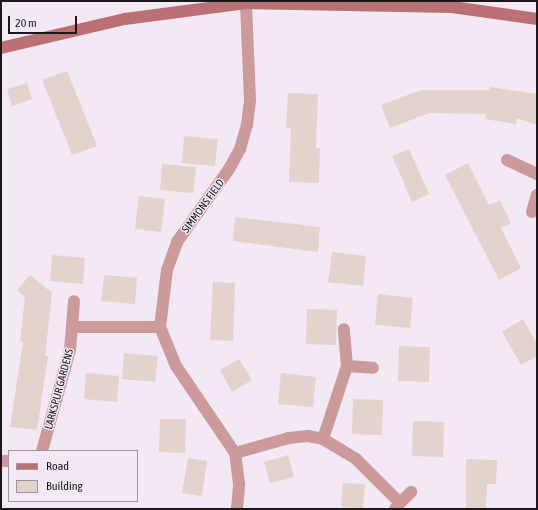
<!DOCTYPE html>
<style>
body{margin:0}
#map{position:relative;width:538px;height:510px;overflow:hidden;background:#f2e9f5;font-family:"Asap Condensed",sans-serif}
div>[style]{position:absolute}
.building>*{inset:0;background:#e2d3cc}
.street>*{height:12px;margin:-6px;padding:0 6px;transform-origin:6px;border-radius:6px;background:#cd9a9b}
.secondary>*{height:12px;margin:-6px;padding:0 6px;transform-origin:6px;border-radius:6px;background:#ba7074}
span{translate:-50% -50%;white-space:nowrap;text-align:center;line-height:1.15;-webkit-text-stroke:3px #f2e9f5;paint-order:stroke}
.street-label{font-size:11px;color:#1b181c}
.frame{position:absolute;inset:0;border:2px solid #1b181c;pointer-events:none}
.legend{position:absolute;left:8px;top:450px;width:130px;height:52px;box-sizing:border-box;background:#f2e9f5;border:1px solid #9c959e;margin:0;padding:5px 7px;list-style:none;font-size:12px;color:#1b181c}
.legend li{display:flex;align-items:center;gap:8px;height:20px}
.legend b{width:20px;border:1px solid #9c959e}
.scale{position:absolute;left:8px;top:16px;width:69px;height:18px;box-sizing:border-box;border:2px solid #1b181c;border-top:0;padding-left:5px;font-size:12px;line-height:14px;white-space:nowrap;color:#1b181c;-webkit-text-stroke:3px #f2e9f5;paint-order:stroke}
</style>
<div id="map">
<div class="building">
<div style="clip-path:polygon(67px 71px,97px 146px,72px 155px,42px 80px)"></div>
<div style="clip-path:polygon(27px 83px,32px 99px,12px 106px,7px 89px)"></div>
<div style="clip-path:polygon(490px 87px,537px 94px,537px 125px,517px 118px,516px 124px,485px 119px,486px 114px,429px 113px,390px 128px,381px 105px,421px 90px,489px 90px)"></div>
<div style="clip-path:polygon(288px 93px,318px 94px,316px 148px,320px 148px,319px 183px,289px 182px,291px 128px,286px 128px)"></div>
<div style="clip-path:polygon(184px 136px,218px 139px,215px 166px,182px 163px)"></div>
<div style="clip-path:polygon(409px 149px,429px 194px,412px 202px,392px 156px)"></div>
<div style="clip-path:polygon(468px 163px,489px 205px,500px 200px,511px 223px,501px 228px,521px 268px,499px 280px,445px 175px)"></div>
<div style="clip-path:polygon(162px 164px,196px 167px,193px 193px,160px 190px)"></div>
<div style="clip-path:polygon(139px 196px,165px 199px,161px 232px,135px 229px)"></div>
<div style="clip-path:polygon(235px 217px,320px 227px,318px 252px,233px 241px)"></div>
<div style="clip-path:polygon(332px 252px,366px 256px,363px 286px,328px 282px)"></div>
<div style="clip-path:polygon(52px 255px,85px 258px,83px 284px,50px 281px)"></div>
<div style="clip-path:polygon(30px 275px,52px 293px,45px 356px,48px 356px,37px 430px,10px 427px,23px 342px,20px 341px,25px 297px,17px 290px)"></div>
<div style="clip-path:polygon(104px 275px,137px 278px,135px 304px,101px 301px)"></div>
<div style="clip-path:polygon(213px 282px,235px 283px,233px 341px,210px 340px)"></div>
<div style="clip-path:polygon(378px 294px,413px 298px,410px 328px,375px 325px)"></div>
<div style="clip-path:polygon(307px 309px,337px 310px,336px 345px,306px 344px)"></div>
<div style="clip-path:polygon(523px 319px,537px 344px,537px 356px,521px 365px,502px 332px)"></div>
<div style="clip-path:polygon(399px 346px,430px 347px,429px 382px,398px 381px)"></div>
<div style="clip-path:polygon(124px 353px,158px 356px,155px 382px,122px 379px)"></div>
<div style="clip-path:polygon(239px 359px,252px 380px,232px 392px,220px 370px)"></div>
<div style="clip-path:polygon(86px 373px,119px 376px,117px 402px,84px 399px)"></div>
<div style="clip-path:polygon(281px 373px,316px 377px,313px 407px,278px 404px)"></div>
<div style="clip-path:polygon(353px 399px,383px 400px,382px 435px,352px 434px)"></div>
<div style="clip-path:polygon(160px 419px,186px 419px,185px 453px,159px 452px)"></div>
<div style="clip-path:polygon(413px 421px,444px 422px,443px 457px,412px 456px)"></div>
<div style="clip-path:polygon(288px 455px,294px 477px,270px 483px,264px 462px)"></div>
<div style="clip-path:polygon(188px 458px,207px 461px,202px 496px,182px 493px)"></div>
<div style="clip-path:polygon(466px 459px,497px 460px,496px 484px,487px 484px,486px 509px,466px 509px)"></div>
<div style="clip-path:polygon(343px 483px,365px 484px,363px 509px,341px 507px)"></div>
</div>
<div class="street">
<div style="left:507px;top:160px;width:33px;rotate:25deg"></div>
<div style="left:532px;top:212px;width:18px;rotate:-74deg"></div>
<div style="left:72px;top:327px;width:88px"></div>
<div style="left:347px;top:366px;width:26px;rotate:4deg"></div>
<div style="left:323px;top:439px;width:77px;rotate:-71.8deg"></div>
<div style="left:347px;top:366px;width:37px;rotate:-95deg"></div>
<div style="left:42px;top:451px;width:105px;rotate:-74.5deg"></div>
<div style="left:70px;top:350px;width:49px;rotate:-85.3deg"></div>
<div style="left:235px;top:453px;width:56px;rotate:-15.5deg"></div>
<div style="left:289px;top:438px;width:19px;rotate:-6deg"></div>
<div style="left:308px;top:436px;width:15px;rotate:11deg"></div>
<div style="left:323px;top:439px;width:39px;rotate:31deg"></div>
<div style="left:356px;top:459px;width:62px;rotate:45deg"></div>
<div style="left:400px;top:503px;width:8px;rotate:130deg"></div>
<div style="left:1px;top:461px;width:8px"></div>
<div style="left:400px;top:503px;width:16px;rotate:-45deg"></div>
<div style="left:237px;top:509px;width:25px;rotate:-85deg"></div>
<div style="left:239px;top:484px;width:31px;rotate:-97deg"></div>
<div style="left:235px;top:453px;width:105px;rotate:-124.1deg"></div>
<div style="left:176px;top:366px;width:42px;rotate:-112.3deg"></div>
<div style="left:160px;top:327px;width:57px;rotate:-83deg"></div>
<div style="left:167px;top:270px;width:30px;rotate:-70deg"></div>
<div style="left:177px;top:242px;width:90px;rotate:-54.5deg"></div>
<div style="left:229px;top:169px;width:23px;rotate:-61deg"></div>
<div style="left:240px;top:149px;width:25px;rotate:-74deg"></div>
<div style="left:247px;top:125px;width:25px;rotate:-83deg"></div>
<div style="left:250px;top:100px;width:97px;rotate:-92.4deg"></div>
</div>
<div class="secondary">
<div style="left:1px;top:48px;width:127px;rotate:-13.2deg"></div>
<div style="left:125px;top:19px;width:122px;rotate:-7.5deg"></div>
<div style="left:246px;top:3px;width:206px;rotate:1.1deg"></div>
<div style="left:452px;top:7px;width:86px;rotate:8deg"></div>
</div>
<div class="street-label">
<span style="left:203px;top:206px;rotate:-54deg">SIMMONS FIELD</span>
<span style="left:59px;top:389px;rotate:-75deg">LARKSPUR GARDENS</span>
</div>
<div class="frame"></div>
<ul class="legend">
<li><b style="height:5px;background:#ba7074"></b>Road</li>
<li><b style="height:11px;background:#e2d3cc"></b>Building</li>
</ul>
<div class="scale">20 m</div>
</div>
